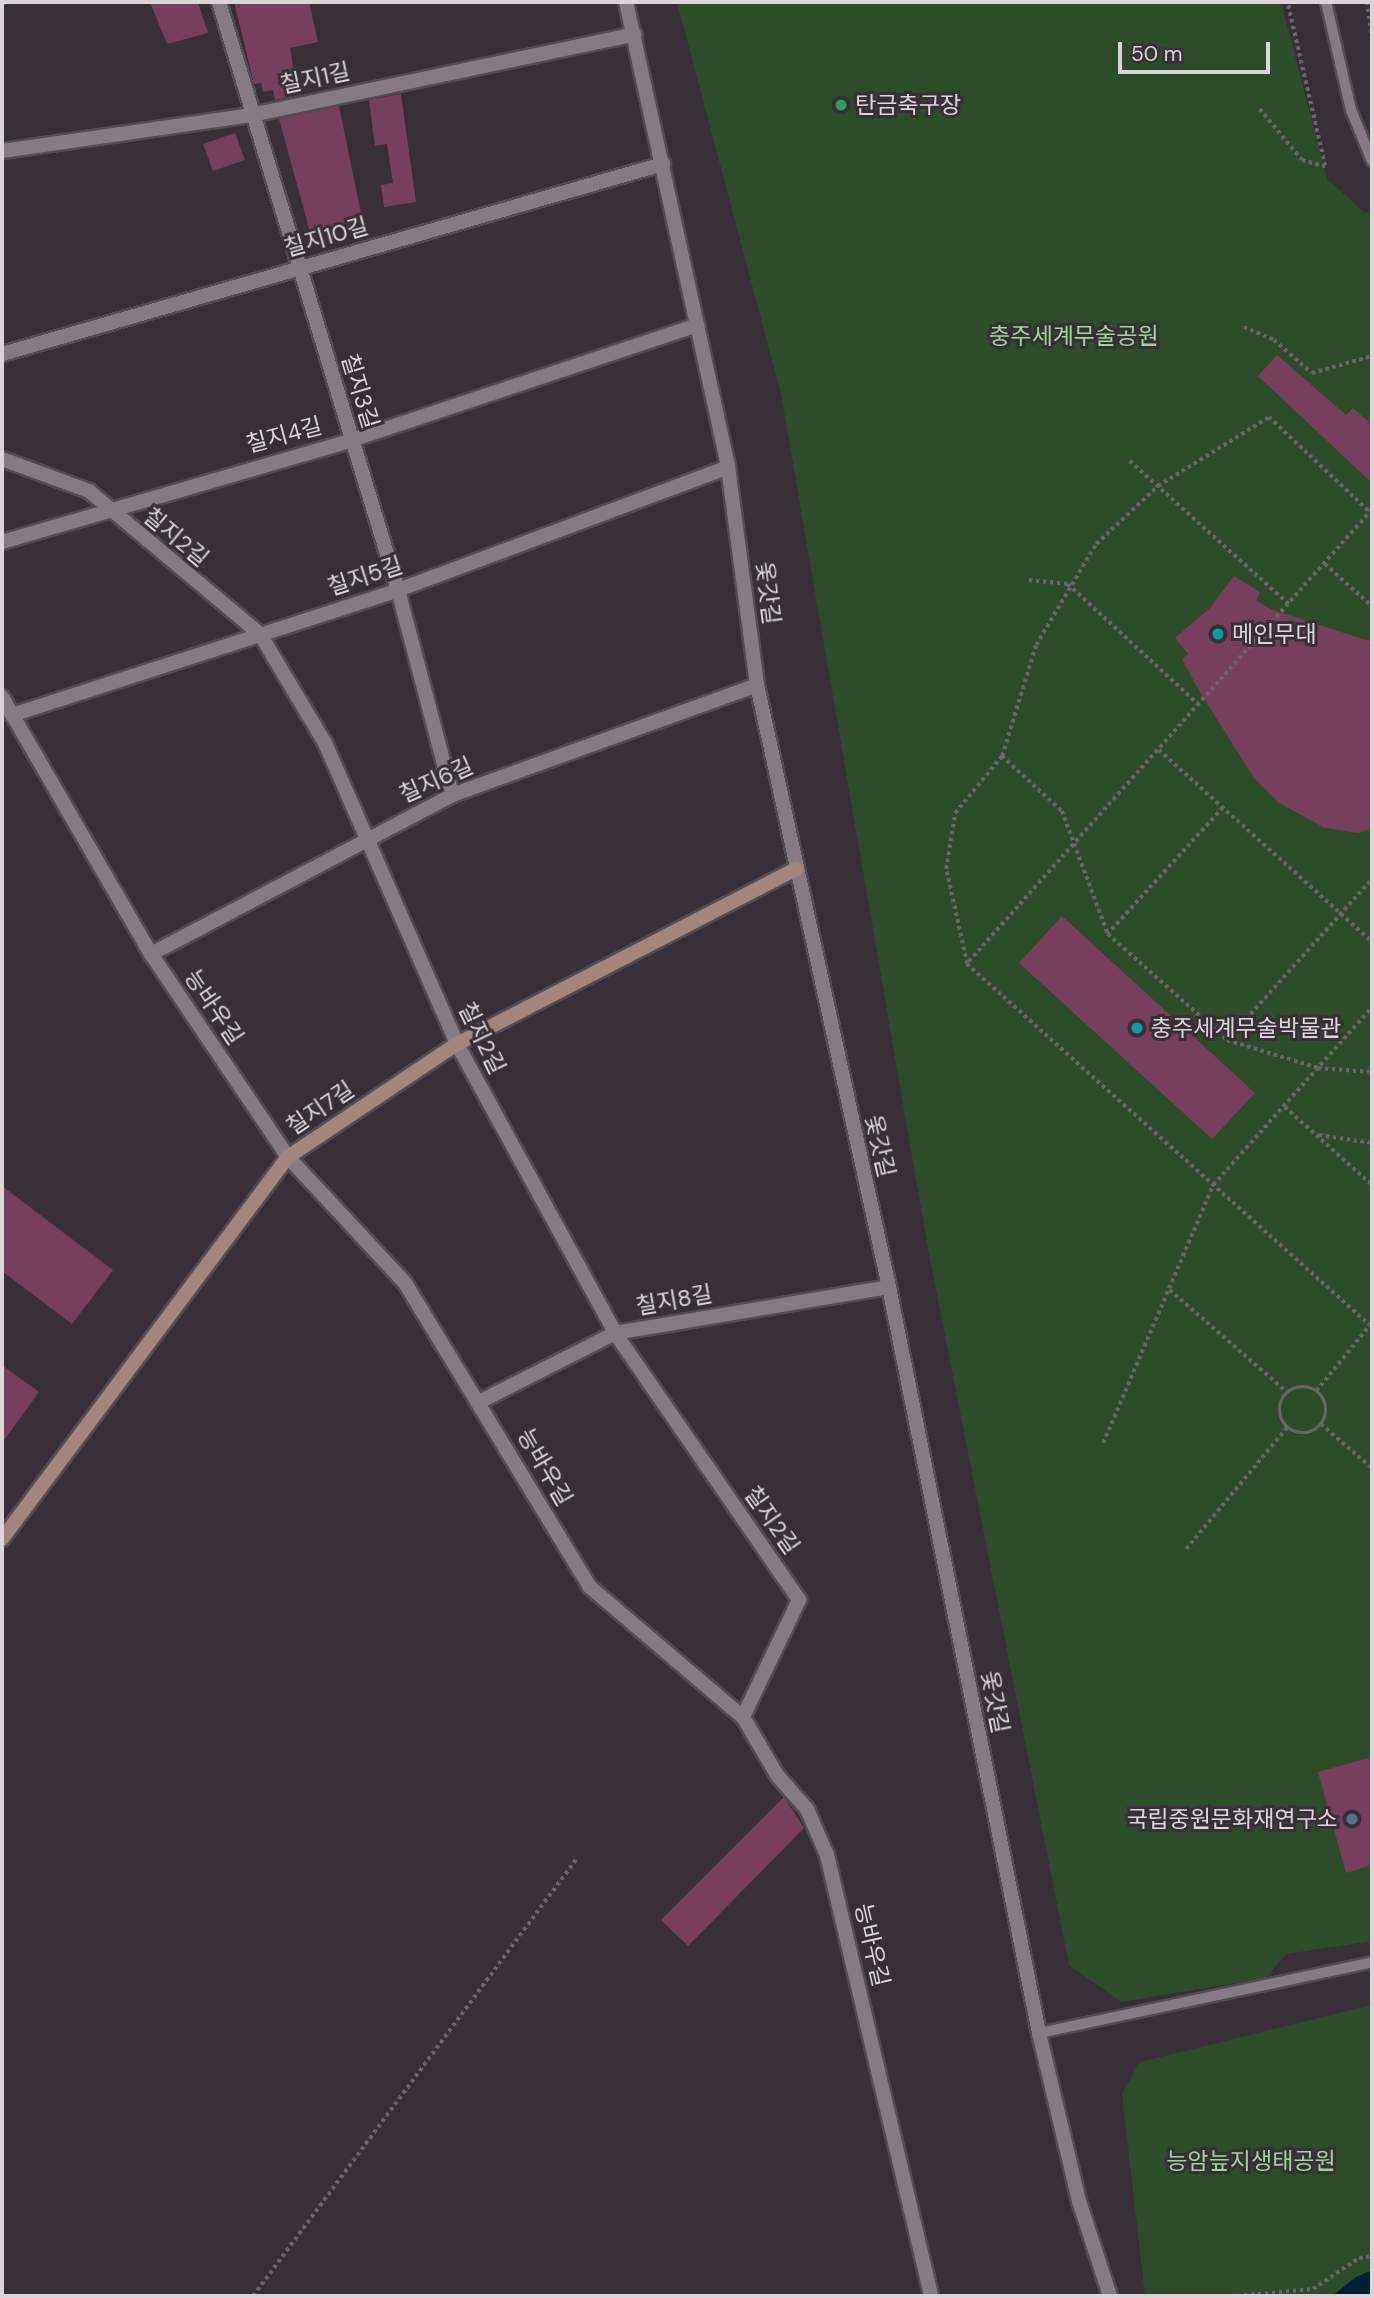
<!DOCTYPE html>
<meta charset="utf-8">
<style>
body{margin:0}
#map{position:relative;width:1374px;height:2298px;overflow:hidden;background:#392f38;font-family:"DM Sans","Noto Sans KR",sans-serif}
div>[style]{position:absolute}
.green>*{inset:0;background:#2d4d2a}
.water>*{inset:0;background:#011f33}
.building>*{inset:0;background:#783e5d}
.path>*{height:3.5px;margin-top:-1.75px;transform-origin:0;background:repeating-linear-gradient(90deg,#6c636b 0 3.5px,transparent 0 7px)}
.path>.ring{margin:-1.75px;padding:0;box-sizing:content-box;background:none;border:3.5px solid #6c636b;border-radius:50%}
.roads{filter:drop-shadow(2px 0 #544c53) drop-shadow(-2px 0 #544c53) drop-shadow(0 2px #544c53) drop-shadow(0 -2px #544c53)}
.lane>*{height:10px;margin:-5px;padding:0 5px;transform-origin:5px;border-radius:5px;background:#867b84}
.street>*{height:14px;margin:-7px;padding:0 7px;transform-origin:7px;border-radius:7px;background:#867b84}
.secondary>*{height:14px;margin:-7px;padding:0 7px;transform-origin:7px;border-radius:7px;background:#a3857d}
.dots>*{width:19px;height:19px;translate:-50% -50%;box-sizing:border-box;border:4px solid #392f38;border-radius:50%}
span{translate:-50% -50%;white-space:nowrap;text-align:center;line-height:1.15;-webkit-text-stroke:6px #392f38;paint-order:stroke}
.street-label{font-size:23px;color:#dbd5da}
.poi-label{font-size:23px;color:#dbd5da}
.left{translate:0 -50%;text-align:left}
.right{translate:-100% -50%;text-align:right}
.park-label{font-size:23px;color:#97d990}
.frame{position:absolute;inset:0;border:4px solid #dbd5da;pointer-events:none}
.scale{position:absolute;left:1118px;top:42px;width:152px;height:32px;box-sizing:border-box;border:4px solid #dbd5da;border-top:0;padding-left:9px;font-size:21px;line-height:24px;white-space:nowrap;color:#dbd5da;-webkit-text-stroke:5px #392f38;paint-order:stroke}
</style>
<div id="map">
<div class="green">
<div style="clip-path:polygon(677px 2px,1281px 2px,1327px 179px,1365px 213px,1372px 212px,1372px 1941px,1286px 1954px,1266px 1978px,1121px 2002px,1069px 1965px,928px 1249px,781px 394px)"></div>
<div style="clip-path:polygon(1372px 2005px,1372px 2296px,1145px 2296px,1122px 2094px,1140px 2062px)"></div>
</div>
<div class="water">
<div style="clip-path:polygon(1372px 2270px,1372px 2296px,1332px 2296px,1356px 2277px)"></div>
</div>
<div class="building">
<div style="clip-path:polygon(150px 2px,198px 2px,208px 33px,167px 44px)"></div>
<div style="clip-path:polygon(234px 2px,309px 2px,318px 42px,290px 48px,298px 95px,275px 100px,273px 90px,263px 92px,261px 83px,254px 84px)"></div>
<div style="clip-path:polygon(401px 94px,416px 202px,384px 207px,381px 185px,393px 183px,387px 144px,375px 146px,369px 100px)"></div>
<div style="clip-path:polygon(339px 106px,363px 223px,310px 232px,279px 119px)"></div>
<div style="clip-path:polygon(235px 133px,245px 160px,213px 171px,203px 144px)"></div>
<div style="clip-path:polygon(1277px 355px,1346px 415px,1353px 408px,1372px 425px,1372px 483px,1258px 376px)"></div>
<div style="clip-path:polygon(1234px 576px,1260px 592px,1256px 601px,1273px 610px,1372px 642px,1372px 828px,1358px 833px,1325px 828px,1279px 803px,1254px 778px,1198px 689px,1182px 659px,1188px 654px,1175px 638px,1210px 608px)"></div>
<div style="clip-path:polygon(1062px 916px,1255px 1093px,1212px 1139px,1019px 963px)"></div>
<div style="clip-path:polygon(2px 1186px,113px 1270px,72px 1324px,2px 1271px)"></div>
<div style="clip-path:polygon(2px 1365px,39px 1392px,2px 1443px)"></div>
<div style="clip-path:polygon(1372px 1757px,1372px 1865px,1346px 1873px,1318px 1772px)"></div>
<div style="clip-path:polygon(784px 1797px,804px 1828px,688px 1946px,661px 1920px)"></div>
</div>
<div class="path">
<div style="left:1367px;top:2px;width:35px;rotate:82deg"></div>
<div style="left:2px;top:3px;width:7px;rotate:-8deg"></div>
<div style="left:1260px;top:109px;width:66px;rotate:50.5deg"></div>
<div style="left:1302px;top:160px;width:24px;rotate:15deg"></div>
<div style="left:1325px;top:166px;width:168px;rotate:-103deg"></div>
<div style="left:1244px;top:327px;width:33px;rotate:23deg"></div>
<div style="left:1274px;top:340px;width:50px;rotate:41deg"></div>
<div style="left:1312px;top:373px;width:62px;rotate:-15.8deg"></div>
<div style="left:1130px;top:461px;width:214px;rotate:42deg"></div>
<div style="left:1372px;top:510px;width:608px;rotate:131.74deg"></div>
<div style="left:967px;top:964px;width:544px;rotate:41.87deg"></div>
<div style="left:1325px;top:564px;width:63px;rotate:41.8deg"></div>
<div style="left:1029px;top:580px;width:39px;rotate:6deg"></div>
<div style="left:1068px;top:584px;width:178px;rotate:42.7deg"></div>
<div style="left:1159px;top:750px;width:287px;rotate:42deg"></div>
<div style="left:1002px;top:756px;width:81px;rotate:42.5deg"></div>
<div style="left:1062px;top:811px;width:131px;rotate:69.5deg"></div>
<div style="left:1223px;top:808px;width:171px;rotate:132.4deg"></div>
<div style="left:1108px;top:934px;width:159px;rotate:41.7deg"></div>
<div style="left:1227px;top:1040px;width:217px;rotate:-48deg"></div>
<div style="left:967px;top:964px;width:97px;rotate:-102.5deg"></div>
<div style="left:946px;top:869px;width:57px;rotate:-80.9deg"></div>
<div style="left:955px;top:813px;width:74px;rotate:-50.5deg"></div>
<div style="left:1002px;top:756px;width:116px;rotate:-73deg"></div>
<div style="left:1036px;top:645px;width:117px;rotate:-59.3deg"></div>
<div style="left:1096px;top:544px;width:85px;rotate:-43.1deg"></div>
<div style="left:1158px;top:486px;width:131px;rotate:-31.9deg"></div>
<div style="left:1269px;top:417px;width:141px;rotate:43.3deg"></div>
<div style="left:1227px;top:1040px;width:95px;rotate:17.1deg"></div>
<div style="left:1318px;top:1068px;width:54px;rotate:4.2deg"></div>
<div style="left:1285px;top:1107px;width:117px;rotate:41.9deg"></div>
<div style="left:1319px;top:1135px;width:54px;rotate:8.6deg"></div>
<div style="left:1170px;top:1290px;width:157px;rotate:41.1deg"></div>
<div class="ring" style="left:1280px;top:1387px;width:42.5px;height:42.5px"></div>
<div style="left:1316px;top:1391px;width:85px;rotate:-50.7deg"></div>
<div style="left:1321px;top:1424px;width:67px;rotate:40.8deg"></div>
<div style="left:1103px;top:1443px;width:280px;rotate:-66.9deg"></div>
<div style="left:1213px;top:1185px;width:239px;rotate:-48.2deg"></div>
<div style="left:1186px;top:1549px;width:160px;rotate:-50.3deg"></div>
<div style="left:253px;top:2296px;width:545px;rotate:-53.51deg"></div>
<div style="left:1237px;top:2296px;width:76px;rotate:-5.3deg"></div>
<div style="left:1313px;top:2289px;width:55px;rotate:-34deg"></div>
<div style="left:1359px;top:2258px;width:13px;rotate:-9deg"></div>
</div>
<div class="roads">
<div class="lane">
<div style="left:1326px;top:2px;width:111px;rotate:77deg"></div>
<div style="left:1351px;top:110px;width:55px;rotate:67.6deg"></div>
<div style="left:1039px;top:2033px;width:340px;rotate:-12deg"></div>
</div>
<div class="street">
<div style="left:219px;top:2px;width:615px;rotate:73.07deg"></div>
<div style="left:398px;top:590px;width:212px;rotate:75.2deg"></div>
<div style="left:626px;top:2px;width:476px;rotate:77.6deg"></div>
<div style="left:728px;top:467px;width:220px;rotate:82.4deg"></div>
<div style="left:757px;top:685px;width:616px;rotate:77.63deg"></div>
<div style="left:889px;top:1287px;width:761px;rotate:78.63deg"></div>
<div style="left:1039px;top:2033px;width:173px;rotate:76.6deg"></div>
<div style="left:1079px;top:2201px;width:100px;rotate:71.9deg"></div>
<div style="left:2px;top:151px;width:253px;rotate:-8.2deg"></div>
<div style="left:252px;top:115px;width:391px;rotate:-11.9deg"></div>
<div style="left:2px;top:354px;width:688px;rotate:-16.04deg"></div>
<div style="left:2px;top:459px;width:93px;rotate:20.2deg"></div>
<div style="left:89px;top:491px;width:223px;rotate:39.9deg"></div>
<div style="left:260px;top:634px;width:127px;rotate:59.2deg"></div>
<div style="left:325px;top:743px;width:329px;rotate:66.3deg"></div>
<div style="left:457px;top:1044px;width:329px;rotate:61.3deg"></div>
<div style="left:615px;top:1333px;width:324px;rotate:55.4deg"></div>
<div style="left:799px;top:1600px;width:130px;rotate:115.6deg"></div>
<div style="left:2px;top:542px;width:365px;rotate:-16.2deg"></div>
<div style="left:352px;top:440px;width:364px;rotate:-18.4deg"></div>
<div style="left:2px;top:697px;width:297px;rotate:59.9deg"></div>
<div style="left:151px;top:954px;width:245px;rotate:56deg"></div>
<div style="left:288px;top:1157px;width:172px;rotate:47.1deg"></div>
<div style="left:405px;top:1283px;width:356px;rotate:58.7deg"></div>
<div style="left:590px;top:1587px;width:201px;rotate:40.4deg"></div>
<div style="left:743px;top:1717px;width:67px;rotate:59.6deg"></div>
<div style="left:777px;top:1775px;width:45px;rotate:48.6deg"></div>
<div style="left:807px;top:1809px;width:50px;rotate:66.5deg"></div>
<div style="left:827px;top:1855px;width:453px;rotate:76.7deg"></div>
<div style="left:12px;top:715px;width:406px;rotate:-17.9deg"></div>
<div style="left:398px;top:590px;width:352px;rotate:-20.4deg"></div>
<div style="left:151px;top:954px;width:340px;rotate:-27.8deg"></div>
<div style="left:452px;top:795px;width:324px;rotate:-19.8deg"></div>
<div style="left:481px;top:1401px;width:150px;rotate:-26.9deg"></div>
<div style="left:615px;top:1333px;width:278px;rotate:-9.5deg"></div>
</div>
<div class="secondary">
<div style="left:2px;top:1539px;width:477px;rotate:-53.2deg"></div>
<div style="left:288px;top:1157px;width:203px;rotate:-33.8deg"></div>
<div style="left:457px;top:1044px;width:382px;rotate:-27.3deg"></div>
</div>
</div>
<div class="dots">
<div style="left:841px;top:105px;background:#2e9e5b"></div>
<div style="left:1218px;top:634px;background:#0f9aa8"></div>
<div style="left:1137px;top:1028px;background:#0f9aa8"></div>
<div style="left:1352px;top:1819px;background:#5c6f8a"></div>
</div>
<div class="street-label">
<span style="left:315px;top:78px;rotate:-12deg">칠지1길</span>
<span style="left:326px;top:237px;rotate:-16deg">칠지10길</span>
<span style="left:360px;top:391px;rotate:73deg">칠지3길</span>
<span style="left:284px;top:435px;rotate:-15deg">칠지4길</span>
<span style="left:176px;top:537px;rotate:40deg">칠지2길</span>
<span style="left:365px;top:576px;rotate:-18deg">칠지5길</span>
<span style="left:768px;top:593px;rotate:83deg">옻갓길</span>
<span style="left:436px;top:780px;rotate:-24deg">칠지6길</span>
<span style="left:214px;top:1007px;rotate:56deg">능바우길</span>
<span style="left:482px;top:1038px;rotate:64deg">칠지2길</span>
<span style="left:320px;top:1108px;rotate:-34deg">칠지7길</span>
<span style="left:880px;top:1146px;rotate:77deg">옻갓길</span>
<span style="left:674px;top:1300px;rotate:-10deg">칠지8길</span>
<span style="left:545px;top:1467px;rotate:60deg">능바우길</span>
<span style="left:772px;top:1520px;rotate:55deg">칠지2길</span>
<span style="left:995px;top:1702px;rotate:79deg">옻갓길</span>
<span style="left:872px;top:1945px;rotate:77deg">능바우길</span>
</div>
<div class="poi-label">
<span class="left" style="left:855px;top:105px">탄금축구장</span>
<span class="left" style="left:1232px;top:634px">메인무대</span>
<span class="left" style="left:1151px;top:1028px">충주세계무술박물관</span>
<span class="right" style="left:1338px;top:1819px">국립중원문화재연구소</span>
</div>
<div class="park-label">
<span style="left:1074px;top:336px">충주세계무술공원</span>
<span style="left:1251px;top:2161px">능암늪지생태공원</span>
</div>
<div class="frame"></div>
<div class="scale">50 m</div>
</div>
